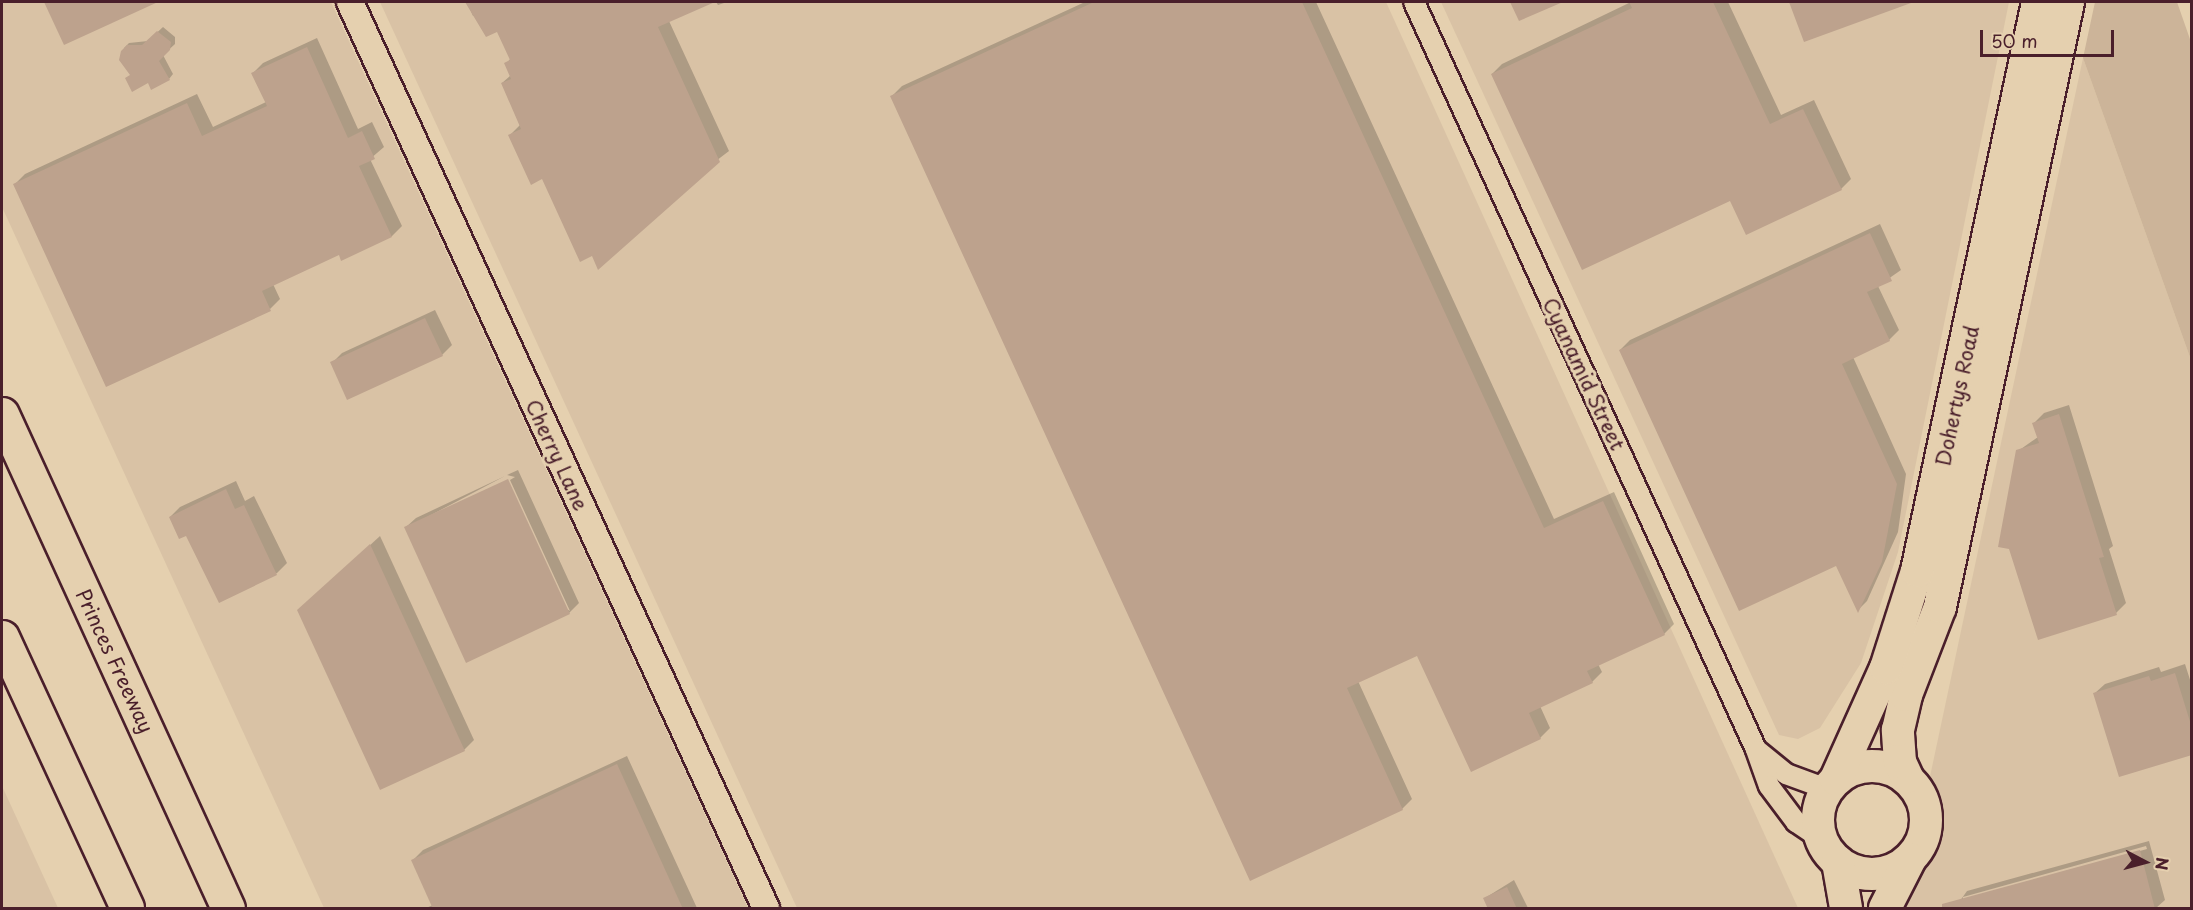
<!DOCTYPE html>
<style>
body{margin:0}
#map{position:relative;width:2193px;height:910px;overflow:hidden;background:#e5d0af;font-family:"Playpen Sans",sans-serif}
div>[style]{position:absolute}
.built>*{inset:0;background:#d9c2a5}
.green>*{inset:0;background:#ccb499}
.shadow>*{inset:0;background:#0003}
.building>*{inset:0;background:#bda28d}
.roads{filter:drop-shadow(2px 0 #4a1f2b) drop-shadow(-2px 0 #4a1f2b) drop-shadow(0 2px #4a1f2b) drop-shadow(0 -2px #4a1f2b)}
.minor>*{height:20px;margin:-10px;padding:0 10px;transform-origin:10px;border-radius:10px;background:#e5d0af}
.tertiary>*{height:26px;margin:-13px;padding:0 13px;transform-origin:13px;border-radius:13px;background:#e5d0af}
.primary>*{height:32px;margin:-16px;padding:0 16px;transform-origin:16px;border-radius:16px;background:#e5d0af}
.primary>.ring{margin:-16px;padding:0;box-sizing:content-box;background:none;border:32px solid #e5d0af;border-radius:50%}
.motorway>*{height:33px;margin:-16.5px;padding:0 16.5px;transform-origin:16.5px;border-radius:16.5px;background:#e5d0af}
span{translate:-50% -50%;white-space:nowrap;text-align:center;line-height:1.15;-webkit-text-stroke:6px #e5d0af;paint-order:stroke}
.street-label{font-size:20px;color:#4a1f2b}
.frame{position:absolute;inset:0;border:3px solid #4a1f2b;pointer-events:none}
.north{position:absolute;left:2115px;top:832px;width:60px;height:60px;-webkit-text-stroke:4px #e5d0af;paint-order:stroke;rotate:96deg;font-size:16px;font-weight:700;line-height:24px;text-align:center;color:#4a1f2b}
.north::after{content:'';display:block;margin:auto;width:21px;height:27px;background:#4a1f2b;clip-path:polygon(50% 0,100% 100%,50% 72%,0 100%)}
.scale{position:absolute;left:1980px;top:30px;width:134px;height:27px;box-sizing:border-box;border:3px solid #4a1f2b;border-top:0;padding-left:8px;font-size:18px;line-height:21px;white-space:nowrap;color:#4a1f2b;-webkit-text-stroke:4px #e5d0af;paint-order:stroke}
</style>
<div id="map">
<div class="built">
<div style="clip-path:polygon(2px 2px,331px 2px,748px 908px,324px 908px,2px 207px)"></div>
<div style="clip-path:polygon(380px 2px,1386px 2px,1798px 908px,797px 908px)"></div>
<div style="clip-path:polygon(1441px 2px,2009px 2px,1898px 552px,1861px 663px,1820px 728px,1798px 739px,1779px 735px)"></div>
<div style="clip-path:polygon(2083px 58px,2191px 360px,2191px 908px,1902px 908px)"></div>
<div style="clip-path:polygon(2px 786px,58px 908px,2px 908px)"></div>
</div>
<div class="green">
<div style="clip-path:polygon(2095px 2px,2177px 2px,2191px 42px,2191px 360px,2083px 58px)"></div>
</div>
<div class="shadow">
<div style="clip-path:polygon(46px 2px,145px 2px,138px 9px,65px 43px)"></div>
<div style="clip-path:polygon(467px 2px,711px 2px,669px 21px,729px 151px,593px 255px,543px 177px,510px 135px,520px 125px,502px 83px,511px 75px,506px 64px,511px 58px,498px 30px,478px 14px,473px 16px)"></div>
<div style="clip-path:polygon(716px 2px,727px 2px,718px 5px)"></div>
<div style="clip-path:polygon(1085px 2px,1316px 2px,1554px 519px,1614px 492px,1674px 624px,1664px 634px,1598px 664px,1602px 672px,1592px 682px,1540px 706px,1550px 728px,1540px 738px,1418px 654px,1358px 681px,1412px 799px,1402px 809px,892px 96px,902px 86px)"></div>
<div style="clip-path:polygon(1512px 2px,1559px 2px,1520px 19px)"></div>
<div style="clip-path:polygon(1631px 2px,1728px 2px,1781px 115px,1814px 100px,1851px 179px,1841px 189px,1731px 199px,1492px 74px,1502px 64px)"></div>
<div style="clip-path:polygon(1791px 2px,1907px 2px,1805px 41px)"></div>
<div style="clip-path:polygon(163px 27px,175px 37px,175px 44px,163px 55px,173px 74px,169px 79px,149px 81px,131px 74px,124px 48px,129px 43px,148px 41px)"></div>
<div style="clip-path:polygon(317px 38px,358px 129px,372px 122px,384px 147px,370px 159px,402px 226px,392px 236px,339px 253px,273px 284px,280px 299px,270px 309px,15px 184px,25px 174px,197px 94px,213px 127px,266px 102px,253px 73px,263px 63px)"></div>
<div style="clip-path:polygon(1880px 224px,1901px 270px,1878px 286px,1899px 330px,1889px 340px,1853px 357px,1906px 474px,1898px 532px,1867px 601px,1858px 610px,1837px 564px,1620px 350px,1630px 340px)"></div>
<div style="clip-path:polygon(435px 310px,452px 345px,442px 355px,332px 363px,342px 353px)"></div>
<div style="clip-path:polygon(2069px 405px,2113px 546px,2109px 549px,2126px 603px,2116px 613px,2018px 451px,2038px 437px,2034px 423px,2044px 413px)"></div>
<div style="clip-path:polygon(518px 470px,579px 603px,569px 613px,406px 527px,416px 518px,505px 476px,416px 523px,570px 611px,510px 480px,515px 477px,507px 475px)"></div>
<div style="clip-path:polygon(236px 481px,245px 501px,254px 496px,287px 563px,277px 573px,220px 601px,187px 534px,170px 517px,180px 507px)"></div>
<div style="clip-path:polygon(380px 536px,474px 740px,464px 750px,307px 603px)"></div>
<div style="clip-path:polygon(2185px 664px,2192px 686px,2192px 753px,2095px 693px,2105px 684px,2159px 667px,2161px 672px)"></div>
<div style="clip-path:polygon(627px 756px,697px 908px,426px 908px,433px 905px,413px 860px,423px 850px)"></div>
<div style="clip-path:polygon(evenodd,2149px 841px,2165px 900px,2156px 908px,1955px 908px,1967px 891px,2149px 841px,2146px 846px,2147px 849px,1963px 900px,1963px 897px,2146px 846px)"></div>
<div style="clip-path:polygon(1514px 880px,1528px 908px,1490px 908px,1485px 898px)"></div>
</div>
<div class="building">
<div style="clip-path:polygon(44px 2px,158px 2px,64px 45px)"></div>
<div style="clip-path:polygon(465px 2px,715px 2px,658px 27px,720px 162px,598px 270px,592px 256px,580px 262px,542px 179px,531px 185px,508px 135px,521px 129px,501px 83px,511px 79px,504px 63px,510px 60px,497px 32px,486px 37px)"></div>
<div style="clip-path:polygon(1094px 2px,1302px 2px,1544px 528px,1603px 501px,1665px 635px,1587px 671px,1593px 683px,1529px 713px,1541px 739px,1471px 772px,1417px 656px,1347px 688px,1403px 810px,1250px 881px,890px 96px)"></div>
<div style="clip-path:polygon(1510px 2px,1563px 2px,1519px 21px)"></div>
<div style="clip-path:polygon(1629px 2px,1713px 2px,1770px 124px,1803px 109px,1842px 190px,1746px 235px,1730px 201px,1582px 270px,1491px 74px,1632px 8px)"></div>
<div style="clip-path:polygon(1789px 2px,1911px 2px,1911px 3px,1804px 42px)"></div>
<div style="clip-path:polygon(157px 31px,171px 42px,170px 50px,159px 61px,170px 80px,151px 90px,148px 83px,132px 92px,125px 78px,130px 75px,119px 60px,121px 51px,127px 45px,142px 45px)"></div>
<div style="clip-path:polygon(307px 47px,348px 138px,362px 131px,375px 159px,359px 166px,392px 237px,341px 261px,339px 255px,262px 291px,271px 311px,106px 387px,13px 184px,187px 103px,202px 136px,267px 106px,251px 73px)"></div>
<div style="clip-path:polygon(1870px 233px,1892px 281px,1867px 292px,1890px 341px,1842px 364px,1897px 484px,1882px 562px,1858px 613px,1836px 566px,1739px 611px,1619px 350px)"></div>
<div style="clip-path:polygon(425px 318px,443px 356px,347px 400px,330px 362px)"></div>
<div style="clip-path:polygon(2059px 414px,2104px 557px,2099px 558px,2117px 615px,2038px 640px,2009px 549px,1998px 547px,2016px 450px,2039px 443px,2032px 423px)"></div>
<div style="clip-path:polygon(508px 479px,570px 614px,466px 663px,404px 527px)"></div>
<div style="clip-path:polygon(226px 489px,235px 509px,244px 505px,277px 575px,219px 603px,186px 536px,179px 539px,169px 517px)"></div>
<div style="clip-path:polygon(370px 544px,465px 751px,380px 790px,297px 610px)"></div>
<div style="clip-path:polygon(2175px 673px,2192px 728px,2192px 755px,2119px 777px,2093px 693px,2149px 676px,2151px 681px)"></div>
<div style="clip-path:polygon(617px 764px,683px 909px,433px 909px,411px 860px)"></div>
<div style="clip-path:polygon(2140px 850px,2155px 909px,1942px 909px,1942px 904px)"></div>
<div style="clip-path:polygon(1507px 887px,1517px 909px,1488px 909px,1483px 898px)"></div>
</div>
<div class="roads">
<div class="minor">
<div style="left:1414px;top:2px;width:819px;rotate:65.41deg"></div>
<div style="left:1755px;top:747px;width:41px;rotate:70.3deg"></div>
<div style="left:1769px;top:786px;width:45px;rotate:53.1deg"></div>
<div style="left:1796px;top:822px;width:30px;rotate:34deg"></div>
<div style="left:1758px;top:751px;width:36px;rotate:39deg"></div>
<div style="left:1786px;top:774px;width:44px;rotate:20.1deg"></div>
</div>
<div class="tertiary">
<div style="left:350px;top:2px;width:997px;rotate:65.34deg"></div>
</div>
<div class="primary">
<div class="ring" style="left:1818px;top:766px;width:76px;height:76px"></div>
<div style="left:1907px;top:777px;width:17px;rotate:-115deg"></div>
<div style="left:1900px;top:762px;width:32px;rotate:-94deg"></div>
<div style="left:1898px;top:730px;width:36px;rotate:-77deg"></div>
<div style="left:1906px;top:695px;width:94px;rotate:-68.9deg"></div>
<div style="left:1940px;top:607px;width:618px;rotate:-78.05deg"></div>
<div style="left:1836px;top:779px;width:122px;rotate:-65.8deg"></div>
<div style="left:1886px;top:668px;width:102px;rotate:-72.3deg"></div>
<div style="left:1917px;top:571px;width:582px;rotate:-77.99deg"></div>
<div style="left:1838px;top:862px;width:47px;rotate:80.1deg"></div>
<div style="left:1885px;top:908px;width:55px;rotate:-63deg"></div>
</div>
<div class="motorway">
<div style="left:2px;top:414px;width:543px;rotate:65.42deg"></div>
<div style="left:2px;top:637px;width:298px;rotate:65.2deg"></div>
</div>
</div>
<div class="street-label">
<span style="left:1584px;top:374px;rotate:65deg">Cyanamid Street</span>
<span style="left:1957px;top:396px;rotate:-78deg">Dohertys Road</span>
<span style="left:557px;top:455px;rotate:65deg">Cherry Lane</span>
<span style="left:115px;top:661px;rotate:65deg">Princes Freeway</span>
</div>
<div class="frame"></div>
<div class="north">N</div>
<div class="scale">50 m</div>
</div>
